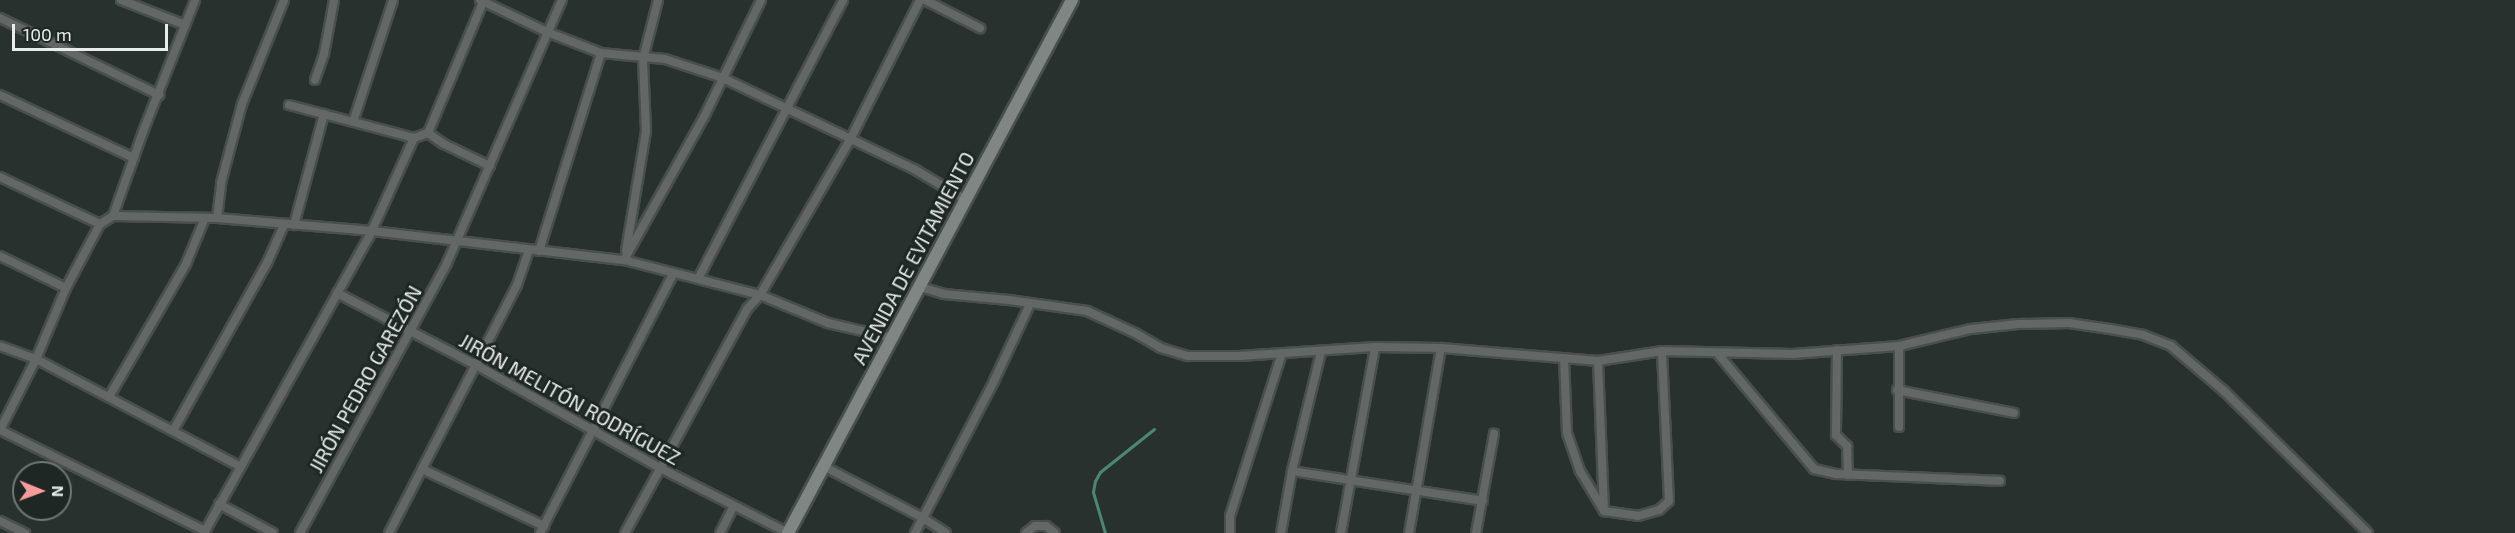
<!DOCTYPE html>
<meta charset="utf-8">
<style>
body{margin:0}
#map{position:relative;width:2515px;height:533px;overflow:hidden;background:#29312e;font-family:"Exo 2",sans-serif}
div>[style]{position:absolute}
.stream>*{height:3px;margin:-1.5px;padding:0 1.5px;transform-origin:1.5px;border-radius:1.5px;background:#4b8772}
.roads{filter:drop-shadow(2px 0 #484f4c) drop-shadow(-2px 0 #484f4c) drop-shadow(0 2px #484f4c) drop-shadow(0 -2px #484f4c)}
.street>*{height:8px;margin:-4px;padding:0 4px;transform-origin:4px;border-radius:4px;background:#636765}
.secondary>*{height:12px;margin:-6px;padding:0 6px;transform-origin:6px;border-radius:6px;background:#808684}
span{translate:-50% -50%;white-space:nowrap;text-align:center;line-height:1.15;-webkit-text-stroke:6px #1f2724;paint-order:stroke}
.street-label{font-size:20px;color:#e8edeb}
.north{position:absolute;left:12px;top:461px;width:60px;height:60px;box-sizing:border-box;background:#1f2724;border:2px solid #6f7674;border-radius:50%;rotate:91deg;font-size:16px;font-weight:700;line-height:24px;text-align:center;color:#e8edeb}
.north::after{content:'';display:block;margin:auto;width:21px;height:27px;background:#f59b9c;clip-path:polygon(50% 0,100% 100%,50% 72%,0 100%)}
.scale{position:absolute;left:12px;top:24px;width:156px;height:27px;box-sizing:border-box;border:3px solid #e8edeb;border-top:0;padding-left:8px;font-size:18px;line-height:21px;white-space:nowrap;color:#e8edeb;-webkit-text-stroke:4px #1f2724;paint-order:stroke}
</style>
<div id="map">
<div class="stream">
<div style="left:1105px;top:533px;width:43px;rotate:-106.3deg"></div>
<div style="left:1093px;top:492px;width:11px;rotate:-80deg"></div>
<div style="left:1095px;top:481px;width:10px;rotate:-61deg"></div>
<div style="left:1100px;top:472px;width:69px;rotate:-38.5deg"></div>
</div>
<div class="roads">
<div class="street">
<div style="left:121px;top:0;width:69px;rotate:21.3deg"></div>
<div style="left:480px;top:0;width:74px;rotate:25.5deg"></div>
<div style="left:547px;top:32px;width:58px;rotate:21.3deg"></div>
<div style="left:601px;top:53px;width:64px;rotate:5.4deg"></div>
<div style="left:665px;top:59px;width:61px;rotate:18.1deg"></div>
<div style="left:723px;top:78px;width:212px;rotate:25.5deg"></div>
<div style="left:914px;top:169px;width:61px;rotate:30.8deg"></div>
<div style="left:925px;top:0;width:62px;rotate:27deg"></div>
<div style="left:0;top:18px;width:177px;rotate:25.8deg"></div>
<div style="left:315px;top:80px;width:28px;rotate:-71deg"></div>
<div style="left:324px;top:54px;width:55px;rotate:-79.5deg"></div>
<div style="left:0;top:95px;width:148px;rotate:25.2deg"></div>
<div style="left:289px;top:105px;width:129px;rotate:14.8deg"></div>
<div style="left:353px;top:122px;width:128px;rotate:-71.8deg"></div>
<div style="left:428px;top:133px;width:19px;rotate:35deg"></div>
<div style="left:444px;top:144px;width:51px;rotate:25.6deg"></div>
<div style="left:0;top:177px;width:110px;rotate:25.2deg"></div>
<div style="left:113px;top:216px;width:92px;rotate:-70.4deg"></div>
<div style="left:144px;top:129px;width:139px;rotate:-68.4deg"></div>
<div style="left:217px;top:218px;width:35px;rotate:-83deg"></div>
<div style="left:221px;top:183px;width:82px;rotate:-75.1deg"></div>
<div style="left:242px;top:104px;width:112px;rotate:-68deg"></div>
<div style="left:294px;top:225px;width:115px;rotate:-74.9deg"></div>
<div style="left:539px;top:251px;width:207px;rotate:-72.6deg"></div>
<div style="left:626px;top:251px;width:122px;rotate:-80.5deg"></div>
<div style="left:646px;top:131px;width:72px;rotate:-92.4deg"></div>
<div style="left:643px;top:59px;width:61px;rotate:-75.7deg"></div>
<div style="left:0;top:256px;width:73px;rotate:25.9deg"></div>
<div style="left:624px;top:260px;width:164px;rotate:-60.8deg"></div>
<div style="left:704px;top:117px;width:130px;rotate:-64deg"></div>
<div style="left:698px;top:279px;width:314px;rotate:-62.5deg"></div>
<div style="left:920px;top:287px;width:25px;rotate:16deg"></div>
<div style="left:944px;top:294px;width:65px;rotate:5.3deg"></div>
<div style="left:1009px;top:300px;width:79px;rotate:8deg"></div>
<div style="left:1087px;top:311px;width:53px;rotate:24.6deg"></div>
<div style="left:1135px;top:333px;width:30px;rotate:30deg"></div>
<div style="left:1161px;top:348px;width:28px;rotate:17deg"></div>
<div style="left:1188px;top:356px;width:51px"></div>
<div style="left:1239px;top:356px;width:136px;rotate:-3.8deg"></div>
<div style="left:1375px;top:347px;width:66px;rotate:0.9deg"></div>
<div style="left:1441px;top:348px;width:158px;rotate:4.7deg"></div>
<div style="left:1598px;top:361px;width:65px;rotate:-8.9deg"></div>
<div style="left:1662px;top:351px;width:131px;rotate:1.3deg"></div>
<div style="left:1793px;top:354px;width:106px;rotate:-4.3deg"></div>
<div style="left:1899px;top:346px;width:74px;rotate:-13.3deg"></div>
<div style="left:1971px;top:329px;width:47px;rotate:-6.1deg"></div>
<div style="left:2018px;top:324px;width:51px;rotate:-1.1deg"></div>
<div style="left:2069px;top:323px;width:41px;rotate:8.3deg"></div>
<div style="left:2110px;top:329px;width:34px;rotate:10deg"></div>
<div style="left:2143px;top:335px;width:30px;rotate:21deg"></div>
<div style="left:2171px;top:346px;width:70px;rotate:40.3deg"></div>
<div style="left:2224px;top:391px;width:202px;rotate:44.6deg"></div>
<div style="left:337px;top:293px;width:157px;rotate:27.4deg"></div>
<div style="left:476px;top:365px;width:211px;rotate:29.2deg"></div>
<div style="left:660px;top:468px;width:144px;rotate:26.9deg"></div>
<div style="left:0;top:346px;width:38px;rotate:20deg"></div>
<div style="left:36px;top:359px;width:229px;rotate:27.8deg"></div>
<div style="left:1899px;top:346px;width:81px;rotate:90deg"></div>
<div style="left:1837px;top:350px;width:85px;rotate:90.7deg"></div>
<div style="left:1836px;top:435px;width:16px;rotate:45deg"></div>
<div style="left:1847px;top:446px;width:29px;rotate:88deg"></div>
<div style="left:1718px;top:354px;width:150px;rotate:50.1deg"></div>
<div style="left:1814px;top:469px;width:23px;rotate:13deg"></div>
<div style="left:1836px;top:474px;width:164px;rotate:2.4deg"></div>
<div style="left:1564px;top:358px;width:75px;rotate:87.7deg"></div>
<div style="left:1567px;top:433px;width:40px;rotate:71.1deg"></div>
<div style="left:1580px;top:471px;width:47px;rotate:59deg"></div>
<div style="left:1604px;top:511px;width:34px;rotate:8deg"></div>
<div style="left:1638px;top:516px;width:22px;rotate:-16deg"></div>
<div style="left:1659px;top:510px;width:13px;rotate:-42deg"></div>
<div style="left:1669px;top:501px;width:150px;rotate:-92.7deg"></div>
<div style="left:1598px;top:361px;width:149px;rotate:87.7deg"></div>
<div style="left:1897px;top:390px;width:119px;rotate:11.1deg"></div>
<div style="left:109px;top:397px;width:154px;rotate:-59.9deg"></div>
<div style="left:186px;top:264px;width:50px;rotate:-67.6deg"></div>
<div style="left:0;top:430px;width:80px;rotate:-63.1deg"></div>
<div style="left:36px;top:359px;width:77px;rotate:-67.1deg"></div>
<div style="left:66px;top:288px;width:72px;rotate:-62deg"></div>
<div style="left:100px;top:224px;width:15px;rotate:-32deg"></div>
<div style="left:113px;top:216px;width:104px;rotate:1.1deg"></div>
<div style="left:217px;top:218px;width:156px;rotate:4.8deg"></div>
<div style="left:372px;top:231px;width:254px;rotate:6.6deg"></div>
<div style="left:624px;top:260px;width:140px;rotate:14.4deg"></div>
<div style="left:760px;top:295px;width:74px;rotate:22.4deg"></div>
<div style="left:828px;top:323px;width:67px;rotate:13deg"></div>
<div style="left:0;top:430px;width:229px;rotate:26.2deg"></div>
<div style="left:173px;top:431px;width:193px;rotate:-60.8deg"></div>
<div style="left:267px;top:263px;width:42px;rotate:-65.9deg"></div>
<div style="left:825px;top:467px;width:110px;rotate:27.5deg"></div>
<div style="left:923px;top:518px;width:27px;rotate:33deg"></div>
<div style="left:422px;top:469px;width:135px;rotate:25deg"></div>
<div style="left:1292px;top:471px;width:193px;rotate:8.9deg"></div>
<div style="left:219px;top:504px;width:61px;rotate:28.2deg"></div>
<div style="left:0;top:521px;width:28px;rotate:26deg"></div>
<div style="left:204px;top:533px;width:339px;rotate:-60.9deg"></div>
<div style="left:369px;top:237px;width:109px;rotate:-65.6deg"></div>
<div style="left:414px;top:138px;width:15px;rotate:-20deg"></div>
<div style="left:428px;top:133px;width:144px;rotate:-67.2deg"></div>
<div style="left:300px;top:533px;width:307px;rotate:-61.4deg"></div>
<div style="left:447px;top:263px;width:287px;rotate:-66.4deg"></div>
<div style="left:389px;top:533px;width:279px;rotate:-62.7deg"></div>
<div style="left:517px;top:285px;width:36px;rotate:-71deg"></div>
<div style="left:540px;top:533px;width:291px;rotate:-62.8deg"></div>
<div style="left:625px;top:533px;width:255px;rotate:-61.4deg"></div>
<div style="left:747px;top:309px;width:19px;rotate:-47deg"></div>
<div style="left:760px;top:295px;width:179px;rotate:-59.9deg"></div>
<div style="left:850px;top:140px;width:157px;rotate:-63.4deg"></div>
<div style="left:720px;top:533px;width:30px;rotate:-63deg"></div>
<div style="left:915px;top:533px;width:171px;rotate:-62.5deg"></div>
<div style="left:994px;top:381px;width:85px;rotate:-64.9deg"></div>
<div style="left:1026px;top:533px;width:11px;rotate:-38deg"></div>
<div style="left:1035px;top:526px;width:11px"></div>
<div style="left:1046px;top:526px;width:11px;rotate:38deg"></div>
<div style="left:1230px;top:533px;width:17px;rotate:-90deg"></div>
<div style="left:1230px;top:516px;width:171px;rotate:-72.3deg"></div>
<div style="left:1281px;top:533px;width:63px;rotate:-79.9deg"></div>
<div style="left:1292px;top:471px;width:122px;rotate:-76.3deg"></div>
<div style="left:1341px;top:533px;width:189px;rotate:-79.6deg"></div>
<div style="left:1409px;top:533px;width:188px;rotate:-80.2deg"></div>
<div style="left:1476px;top:533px;width:101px;rotate:-79.7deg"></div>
</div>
<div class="secondary">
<div style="left:788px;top:533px;width:604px;rotate:-61.95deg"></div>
</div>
</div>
<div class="street-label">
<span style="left:913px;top:258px;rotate:-62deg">AVENIDA DE EVITAMIENTO</span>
<span style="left:365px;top:379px;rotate:-61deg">JIRÓN PEDRO GAREZÓN</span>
<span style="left:570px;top:399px;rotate:29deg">JIRÓN MELITÓN RODRÍGUEZ</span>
</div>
<div class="north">N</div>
<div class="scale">100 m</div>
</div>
